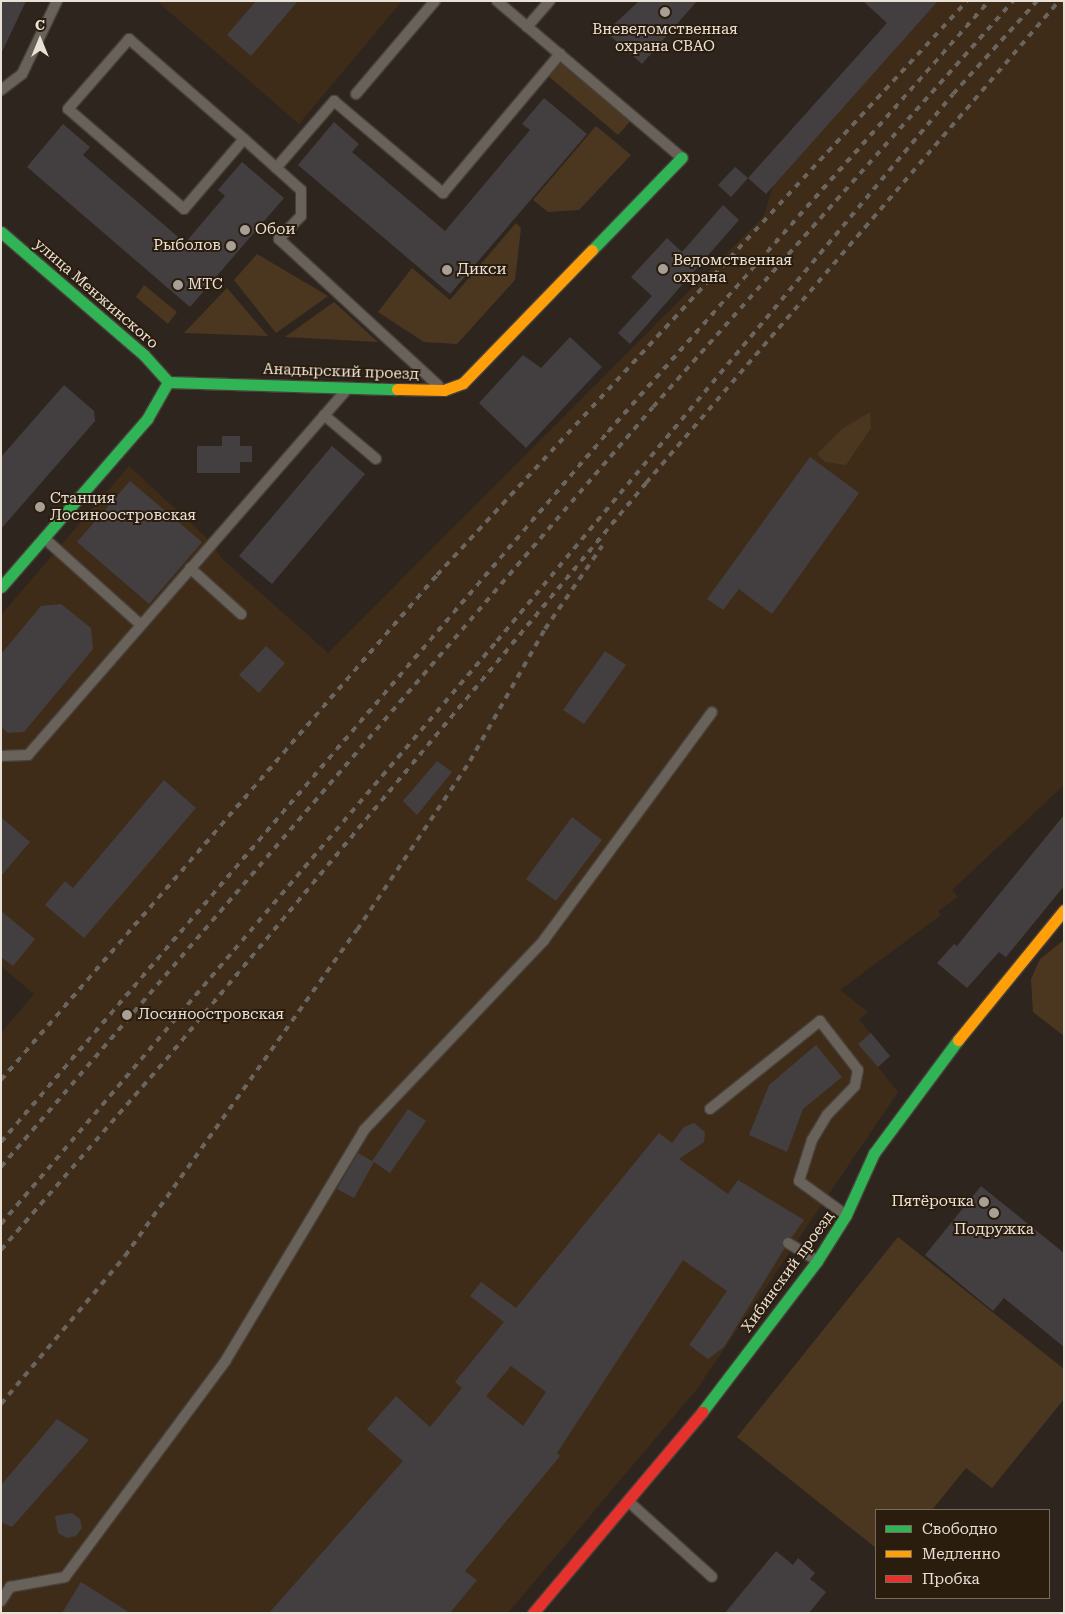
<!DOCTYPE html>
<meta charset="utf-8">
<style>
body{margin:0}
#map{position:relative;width:1065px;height:1614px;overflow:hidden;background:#2e261e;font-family:"Roboto Serif",serif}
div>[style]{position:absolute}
.built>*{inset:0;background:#3e2c19}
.green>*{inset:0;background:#4b3720}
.building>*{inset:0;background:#433f41}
.roads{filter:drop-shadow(1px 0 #48413a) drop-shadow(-1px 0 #48413a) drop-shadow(0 1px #48413a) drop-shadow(0 -1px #48413a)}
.lane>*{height:10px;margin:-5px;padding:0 5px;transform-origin:5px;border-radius:5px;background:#68625a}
.fast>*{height:11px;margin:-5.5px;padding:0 5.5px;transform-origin:5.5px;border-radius:5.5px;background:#30b455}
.slow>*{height:11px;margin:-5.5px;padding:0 5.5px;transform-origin:5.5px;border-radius:5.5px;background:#ff9f0a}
.jam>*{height:11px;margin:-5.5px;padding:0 5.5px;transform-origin:5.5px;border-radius:5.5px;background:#e5322d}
.rail>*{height:4px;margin-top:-2px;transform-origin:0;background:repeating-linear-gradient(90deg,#6a655f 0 6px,transparent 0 12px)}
.dots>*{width:14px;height:14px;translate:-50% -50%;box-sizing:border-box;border:2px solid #2b1d0e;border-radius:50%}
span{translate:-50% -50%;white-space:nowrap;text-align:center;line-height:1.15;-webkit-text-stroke:4px #2b1d0e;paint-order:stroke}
.poi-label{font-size:15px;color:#e9e0d6}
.left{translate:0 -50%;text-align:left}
.right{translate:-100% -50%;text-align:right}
.street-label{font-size:15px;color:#e9e0d6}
.frame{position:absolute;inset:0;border:2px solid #e9e0d6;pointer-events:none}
.legend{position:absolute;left:875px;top:1509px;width:175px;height:90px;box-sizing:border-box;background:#2b1d0e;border:1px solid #776b5e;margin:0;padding:6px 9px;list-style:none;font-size:15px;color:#e9e0d6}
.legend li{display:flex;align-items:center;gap:10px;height:25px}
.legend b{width:25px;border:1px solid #776b5e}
.north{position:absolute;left:15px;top:15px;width:50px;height:50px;-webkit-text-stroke:4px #2b1d0e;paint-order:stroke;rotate:0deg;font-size:14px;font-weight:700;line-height:20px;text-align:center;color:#e9e0d6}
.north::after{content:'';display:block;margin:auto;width:18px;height:22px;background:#e9e0d6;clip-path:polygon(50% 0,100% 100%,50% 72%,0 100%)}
</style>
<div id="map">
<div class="built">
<div style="clip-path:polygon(157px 1px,402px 1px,299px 124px)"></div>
<div style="clip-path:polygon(938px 1px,1064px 1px,1064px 785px,952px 890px,958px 897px,938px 911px,941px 915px,840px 990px,868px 1012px,859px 1020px,890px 1056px,878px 1067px,898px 1092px,697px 1389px,508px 1613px,1px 1613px,1px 1033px,34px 994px,1px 966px,1px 615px,129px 466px,209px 540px,221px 558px,328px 653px,764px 216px,773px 185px)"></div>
</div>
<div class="green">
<div style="clip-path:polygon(560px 59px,632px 119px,618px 135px,547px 75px)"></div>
<div style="clip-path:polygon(596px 126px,631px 155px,579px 210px,548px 212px,533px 200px)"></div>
<div style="clip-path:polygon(516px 223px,521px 228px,515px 280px,457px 344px,424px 342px,378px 312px,412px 268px,450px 300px)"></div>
<div style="clip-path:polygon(257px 254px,328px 296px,276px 333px,234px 280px)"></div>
<div style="clip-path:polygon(144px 285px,177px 312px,168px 324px,136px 297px)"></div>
<div style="clip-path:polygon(227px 288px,268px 336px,184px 333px)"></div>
<div style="clip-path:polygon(334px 302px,378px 342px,285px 337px)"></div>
<div style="clip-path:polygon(870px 412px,871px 428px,846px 465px,825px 462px,817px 454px,842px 429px)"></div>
<div style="clip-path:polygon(1064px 940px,1064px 1036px,1033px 1012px,1031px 979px,1040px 959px)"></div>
<div style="clip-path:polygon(898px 1237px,1064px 1369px,1064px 1399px,992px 1488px,966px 1468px,932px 1510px,876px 1510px,876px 1548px,737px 1437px)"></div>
</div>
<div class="building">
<div style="clip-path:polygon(1px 1px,26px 1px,1px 54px)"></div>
<div style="clip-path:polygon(256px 1px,298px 1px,251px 56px,227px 35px)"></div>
<div style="clip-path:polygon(639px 1px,697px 1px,642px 64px,606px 32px)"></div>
<div style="clip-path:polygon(863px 1px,938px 1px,766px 194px,748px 178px,887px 23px)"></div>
<div style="clip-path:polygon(544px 98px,587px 134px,450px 294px,298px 165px,334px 122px,359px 144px,352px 152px,445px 231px,530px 130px,522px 124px)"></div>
<div style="clip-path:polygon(63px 124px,90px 147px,83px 155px,185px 243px,225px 196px,218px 190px,242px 162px,284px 198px,190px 307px,27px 167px)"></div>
<div style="clip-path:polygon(735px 167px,748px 178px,731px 197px,718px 185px)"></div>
<div style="clip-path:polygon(723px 205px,739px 220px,630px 344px,618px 333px,652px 296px,631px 277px,667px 238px,682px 252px)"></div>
<div style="clip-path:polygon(570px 337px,602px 367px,526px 448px,479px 403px,523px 355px,541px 368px)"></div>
<div style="clip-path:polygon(64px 385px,94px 411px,95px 421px,1px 529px,1px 457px)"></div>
<div style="clip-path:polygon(222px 436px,240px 436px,240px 446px,252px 446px,252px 462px,240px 462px,240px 473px,197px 473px,197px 446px,222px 446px)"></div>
<div style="clip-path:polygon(332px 446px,365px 474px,272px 584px,239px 556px)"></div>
<div style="clip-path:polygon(810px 457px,859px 493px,772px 614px,739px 589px,723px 610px,707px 599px)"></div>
<div style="clip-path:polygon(130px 481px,202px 542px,149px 604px,77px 542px)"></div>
<div style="clip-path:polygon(61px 604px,91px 628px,93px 649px,24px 732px,8px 733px,1px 727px,1px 654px,41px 606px)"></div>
<div style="clip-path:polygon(266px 646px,285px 663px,259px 693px,239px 675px)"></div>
<div style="clip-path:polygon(605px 651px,626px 665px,584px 724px,563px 710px)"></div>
<div style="clip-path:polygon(437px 761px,452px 772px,417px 815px,403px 801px)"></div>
<div style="clip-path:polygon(164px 780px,196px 808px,84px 938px,45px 905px,65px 881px,73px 888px)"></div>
<div style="clip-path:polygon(1064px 815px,1064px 886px,1006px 957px,999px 952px,967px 988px,937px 963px,954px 944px,957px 946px)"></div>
<div style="clip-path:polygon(1px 817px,30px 842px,1px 876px)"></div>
<div style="clip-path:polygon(572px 817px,602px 840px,556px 901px,526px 879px)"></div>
<div style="clip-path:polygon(1px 911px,35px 939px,13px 966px,1px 957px)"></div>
<div style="clip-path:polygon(871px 1033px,890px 1056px,878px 1067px,858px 1044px)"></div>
<div style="clip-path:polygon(816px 1045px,842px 1077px,803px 1109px,787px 1152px,749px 1135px,769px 1085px)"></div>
<div style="clip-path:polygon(408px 1109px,426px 1121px,390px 1173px,374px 1162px,354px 1198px,337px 1189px,358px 1153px,372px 1161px)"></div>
<div style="clip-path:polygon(evenodd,694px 1123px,705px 1132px,704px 1142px,679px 1159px,728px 1194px,738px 1180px,804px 1220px,792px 1237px,782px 1239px,784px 1249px,724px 1347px,708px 1359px,689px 1345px,727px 1291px,683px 1260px,557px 1453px,560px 1456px,465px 1571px,477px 1580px,450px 1613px,269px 1613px,403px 1461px,367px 1429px,396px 1396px,430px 1427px,462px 1388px,455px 1382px,504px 1322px,470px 1296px,481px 1282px,516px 1308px,659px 1133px,672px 1143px,684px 1127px,694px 1123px,511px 1366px,546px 1392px,523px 1426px,486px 1396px,511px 1366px)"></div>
<div style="clip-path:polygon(981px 1186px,1064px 1253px,1064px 1347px,1004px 1298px,993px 1311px,925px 1255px)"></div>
<div style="clip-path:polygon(57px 1419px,89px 1440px,12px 1527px,1px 1522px,1px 1485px)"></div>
<div style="clip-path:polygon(72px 1513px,80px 1519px,82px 1528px,76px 1536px,67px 1538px,58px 1533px,55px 1516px)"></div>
<div style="clip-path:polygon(776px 1551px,793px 1565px,798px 1558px,815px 1573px,810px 1579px,826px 1592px,809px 1613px,725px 1613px)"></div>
<div style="clip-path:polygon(81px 1582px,130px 1613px,62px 1613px)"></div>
</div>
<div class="roads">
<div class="lane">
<div style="left:497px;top:1px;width:241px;rotate:40.3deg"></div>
<div style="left:527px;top:27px;width:35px;rotate:-49deg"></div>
<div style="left:1px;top:90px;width:26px;rotate:-37deg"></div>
<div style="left:22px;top:74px;width:81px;rotate:-64.4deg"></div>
<div style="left:356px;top:94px;width:122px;rotate:-49.7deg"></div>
<div style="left:244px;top:139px;width:92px;rotate:130.6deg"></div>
<div style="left:184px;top:209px;width:153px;rotate:-139.2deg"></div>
<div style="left:68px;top:109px;width:93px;rotate:-48.9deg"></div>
<div style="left:129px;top:39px;width:152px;rotate:41deg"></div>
<div style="left:244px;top:139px;width:76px;rotate:41.8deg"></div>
<div style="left:301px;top:190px;width:26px;rotate:90deg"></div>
<div style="left:301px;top:216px;width:32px;rotate:134deg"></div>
<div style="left:279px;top:239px;width:216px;rotate:42.6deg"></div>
<div style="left:276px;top:168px;width:89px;rotate:-49.1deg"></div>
<div style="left:334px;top:101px;width:143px;rotate:40.2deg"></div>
<div style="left:443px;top:193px;width:182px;rotate:-49.9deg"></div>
<div style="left:324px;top:415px;width:68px;rotate:40.2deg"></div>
<div style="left:44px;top:538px;width:130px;rotate:41.9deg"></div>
<div style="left:190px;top:568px;width:69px;rotate:42deg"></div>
<div style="left:1px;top:756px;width:27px;rotate:-2deg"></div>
<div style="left:28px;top:755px;width:483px;rotate:-48.9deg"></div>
<div style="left:710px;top:1109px;width:141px;rotate:-38.7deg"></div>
<div style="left:820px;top:1021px;width:62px;rotate:52.2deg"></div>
<div style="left:858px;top:1070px;width:16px;rotate:101deg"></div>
<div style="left:855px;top:1086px;width:40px;rotate:134deg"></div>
<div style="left:827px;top:1115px;width:29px;rotate:121deg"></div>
<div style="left:812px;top:1140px;width:43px;rotate:107.6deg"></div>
<div style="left:799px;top:1181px;width:58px;rotate:35.9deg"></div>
<div style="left:788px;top:1243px;width:33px;rotate:31deg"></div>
<div style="left:628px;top:1501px;width:113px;rotate:42.1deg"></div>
<div style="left:1px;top:1601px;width:17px;rotate:-57deg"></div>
<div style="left:10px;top:1587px;width:56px;rotate:-10.3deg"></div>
<div style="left:65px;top:1577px;width:270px;rotate:-53.4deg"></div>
<div style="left:226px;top:1360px;width:268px;rotate:-59deg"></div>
<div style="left:364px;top:1130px;width:262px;rotate:-46.5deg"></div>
<div style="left:544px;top:940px;width:283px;rotate:-53.6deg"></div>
</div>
<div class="fast">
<div style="left:1px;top:232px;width:189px;rotate:40.7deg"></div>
<div style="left:144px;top:355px;width:36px;rotate:48deg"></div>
<div style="left:592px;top:250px;width:129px;rotate:-45.9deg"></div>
<div style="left:168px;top:382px;width:229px;rotate:1.8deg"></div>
<div style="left:1px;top:587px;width:223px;rotate:-49deg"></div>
<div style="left:147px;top:419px;width:43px;rotate:-60.4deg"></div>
<div style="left:702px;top:1412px;width:190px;rotate:-52.7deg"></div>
<div style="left:817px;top:1261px;width:54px;rotate:-57.8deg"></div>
<div style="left:846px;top:1215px;width:68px;rotate:-65.7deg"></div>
<div style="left:874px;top:1153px;width:141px;rotate:-53.4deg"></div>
</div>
<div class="slow">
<div style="left:397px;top:389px;width:47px;rotate:1.2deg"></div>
<div style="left:444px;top:390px;width:20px;rotate:-20deg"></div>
<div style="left:463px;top:383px;width:185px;rotate:-45.9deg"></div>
<div style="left:958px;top:1040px;width:168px;rotate:-50.8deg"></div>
</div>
<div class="jam">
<div style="left:533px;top:1613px;width:263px;rotate:-49.9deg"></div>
</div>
</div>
<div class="rail">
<div style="left:1px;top:1080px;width:667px;rotate:-49.19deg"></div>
<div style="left:437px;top:575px;width:781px;rotate:-47.28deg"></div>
<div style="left:1px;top:1142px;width:934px;rotate:-49.47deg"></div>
<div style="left:608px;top:432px;width:575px;rotate:-48.52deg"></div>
<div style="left:1px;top:1167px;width:1001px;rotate:-49.37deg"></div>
<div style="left:653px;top:407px;width:543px;rotate:-48.44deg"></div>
<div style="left:1px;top:1224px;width:765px;rotate:-49.61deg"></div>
<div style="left:497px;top:641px;width:712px;rotate:-50.18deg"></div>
<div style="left:953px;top:94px;width:125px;rotate:-47.9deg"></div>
<div style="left:1px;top:1250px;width:264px;rotate:-49.1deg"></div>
<div style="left:174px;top:1050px;width:738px;rotate:-50.22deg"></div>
<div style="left:646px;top:483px;width:635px;rotate:-49.41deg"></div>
<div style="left:1px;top:1404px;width:193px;rotate:-50deg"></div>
<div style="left:125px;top:1256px;width:400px;rotate:-54.6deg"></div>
<div style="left:357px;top:930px;width:203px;rotate:-56.2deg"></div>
<div style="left:470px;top:761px;width:152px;rotate:-60.4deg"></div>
<div style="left:545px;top:629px;width:101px;rotate:-55.5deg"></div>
</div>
<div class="dots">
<div style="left:665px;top:12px;background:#a89f96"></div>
<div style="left:245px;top:230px;background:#a89f96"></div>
<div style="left:231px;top:246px;background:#a89f96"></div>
<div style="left:663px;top:269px;background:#a89f96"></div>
<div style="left:447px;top:270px;background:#a89f96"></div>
<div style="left:178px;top:285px;background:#a89f96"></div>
<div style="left:40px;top:507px;background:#a89f96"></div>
<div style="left:127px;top:1015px;background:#a89f96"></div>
<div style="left:984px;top:1202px;background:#a89f96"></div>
<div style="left:994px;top:1213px;background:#a89f96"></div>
</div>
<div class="poi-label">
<span style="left:665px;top:38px">Вневедомственная<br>охрана СВАО</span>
<span class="left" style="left:255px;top:230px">Обои</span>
<span class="right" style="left:221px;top:246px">Рыболов</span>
<span class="left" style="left:673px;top:269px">Ведомственная<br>охрана</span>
<span class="left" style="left:457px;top:270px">Дикси</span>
<span class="left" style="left:188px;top:285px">МТС</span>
<span class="left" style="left:50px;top:507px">Станция<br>Лосиноостровская</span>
<span class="left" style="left:138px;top:1015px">Лосиноостровская</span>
<span class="right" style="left:974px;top:1202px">Пятёрочка</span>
<span style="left:994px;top:1230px">Подружка</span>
</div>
<div class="street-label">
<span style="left:96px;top:294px;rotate:41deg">улица Менжинского</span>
<span style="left:341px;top:372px;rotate:2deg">Анадырский проезд</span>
<span style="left:788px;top:1272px;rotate:-54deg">Хибинский проезд</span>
</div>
<div class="frame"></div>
<ul class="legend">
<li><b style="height:6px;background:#30b455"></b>Свободно</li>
<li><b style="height:6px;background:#ff9f0a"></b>Медленно</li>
<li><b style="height:6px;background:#e5322d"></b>Пробка</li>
</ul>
<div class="north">С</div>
</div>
